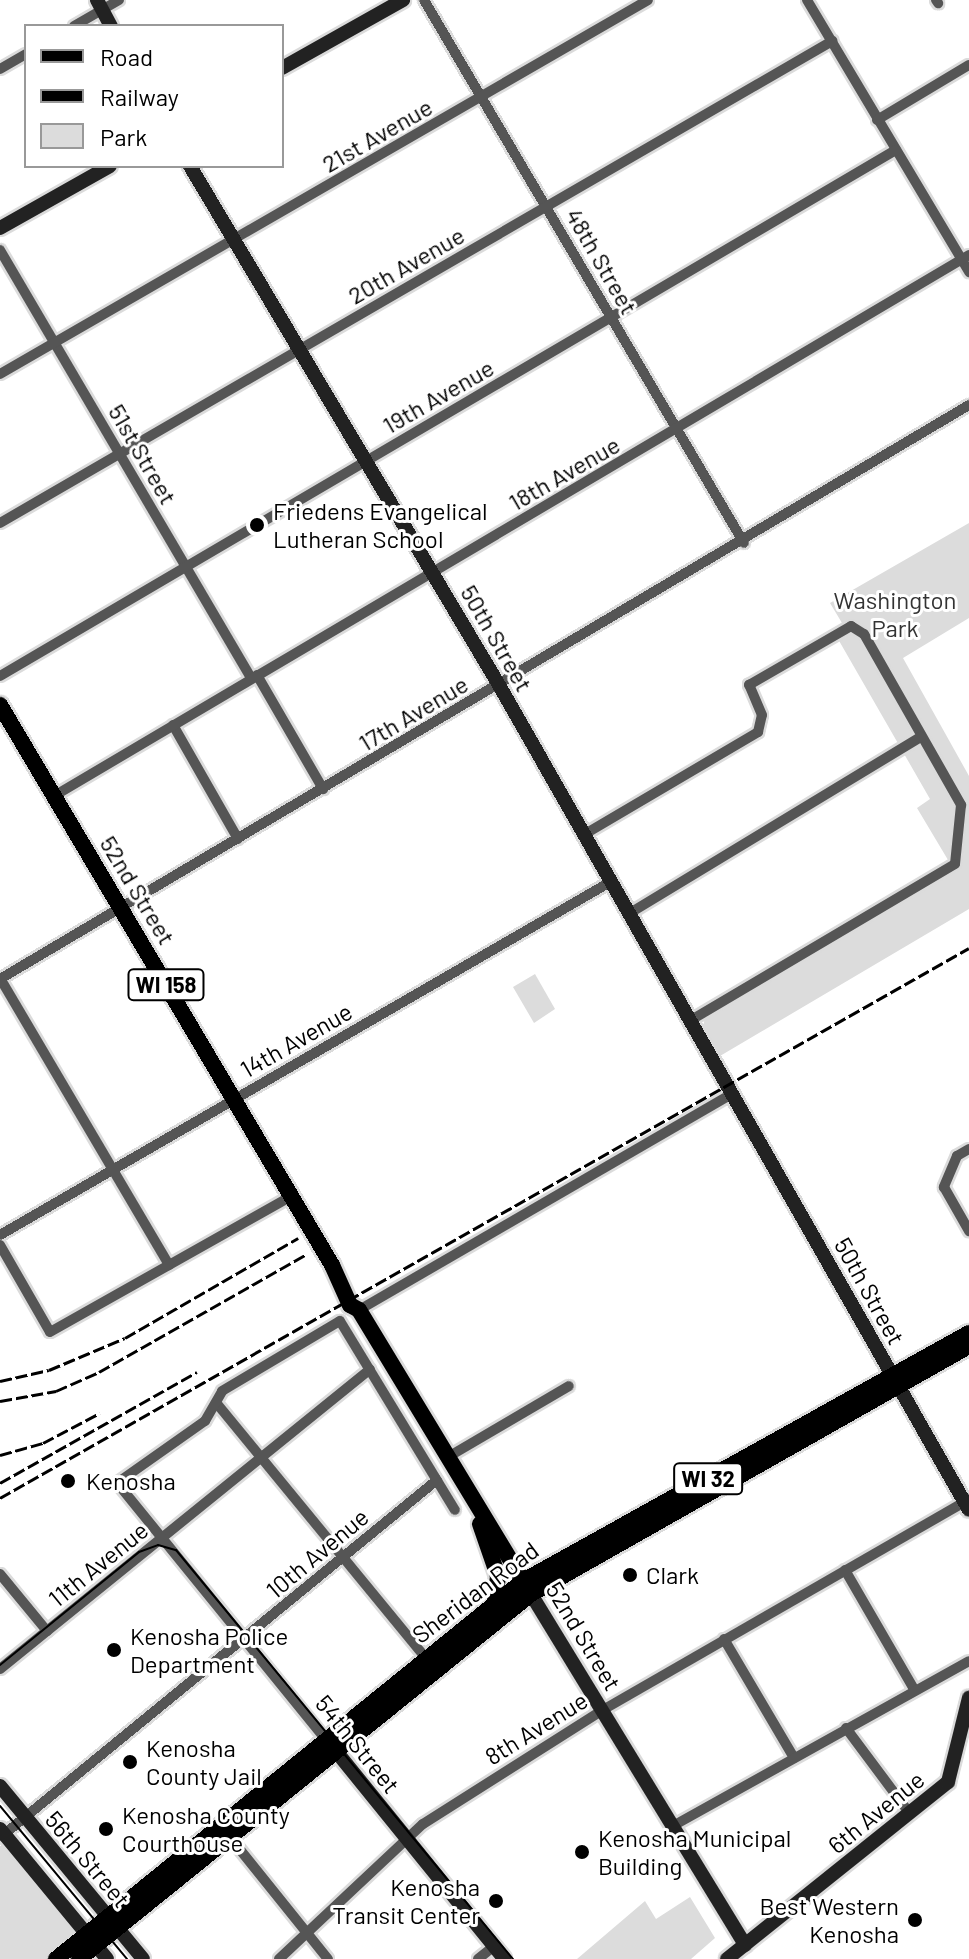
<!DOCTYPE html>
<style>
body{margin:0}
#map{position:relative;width:969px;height:1959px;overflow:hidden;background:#fff;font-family:Barlow,sans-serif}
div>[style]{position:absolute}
.green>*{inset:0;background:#dcdcdc}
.roads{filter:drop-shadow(2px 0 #dbdbdb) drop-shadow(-2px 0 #dbdbdb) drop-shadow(0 2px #dbdbdb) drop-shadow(0 -2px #dbdbdb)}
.street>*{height:10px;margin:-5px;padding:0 5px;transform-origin:5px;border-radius:5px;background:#555}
.secondary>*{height:14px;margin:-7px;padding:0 7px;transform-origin:7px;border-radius:7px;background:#222}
.primary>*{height:16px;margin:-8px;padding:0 8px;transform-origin:8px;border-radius:8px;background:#000}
.tram>*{height:2px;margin:-1px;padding:0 1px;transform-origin:1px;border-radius:1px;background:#000}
.rail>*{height:3px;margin-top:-1.5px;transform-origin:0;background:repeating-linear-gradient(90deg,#000 0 12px,transparent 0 16px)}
.dots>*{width:22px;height:22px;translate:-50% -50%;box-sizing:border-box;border:4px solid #fff;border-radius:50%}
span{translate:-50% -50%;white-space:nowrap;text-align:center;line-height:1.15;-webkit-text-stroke:6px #fff;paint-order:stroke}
.shield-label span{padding:2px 6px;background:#fff;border:2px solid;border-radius:6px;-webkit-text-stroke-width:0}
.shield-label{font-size:22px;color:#000;font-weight:700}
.street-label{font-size:24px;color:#000}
.poi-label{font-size:24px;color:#000}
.left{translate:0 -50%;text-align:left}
.right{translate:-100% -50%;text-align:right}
.park-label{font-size:24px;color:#333}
.legend{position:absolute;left:24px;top:24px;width:260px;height:144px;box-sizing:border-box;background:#fff;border:2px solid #999;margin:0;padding:10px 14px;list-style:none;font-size:24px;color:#000}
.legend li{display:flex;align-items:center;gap:16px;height:40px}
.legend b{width:40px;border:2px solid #999}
</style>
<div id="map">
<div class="green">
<div style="clip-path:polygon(969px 523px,969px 618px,903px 658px,969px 776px,969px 909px,720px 1056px,703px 1026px,705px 1018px,954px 870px,917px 808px,930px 799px,838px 639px,848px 633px,830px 603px)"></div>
<div style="clip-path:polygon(535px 974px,555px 1009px,534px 1023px,513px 987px)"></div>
<div style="clip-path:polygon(0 1846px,7px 1846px,76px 1931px,74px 1939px,49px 1959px,0 1959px)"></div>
<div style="clip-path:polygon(690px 1897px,715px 1938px,691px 1959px,577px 1959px,645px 1901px,656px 1919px)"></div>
</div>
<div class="roads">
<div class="street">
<div style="left:424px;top:0;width:630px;rotate:59.49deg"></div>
<div style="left:807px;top:0;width:317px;rotate:59.2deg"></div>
<div style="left:936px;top:0;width:4px;rotate:56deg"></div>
<div style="left:74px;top:26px;width:52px;rotate:-30deg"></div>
<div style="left:0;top:69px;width:30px;rotate:-30deg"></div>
<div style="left:877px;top:120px;width:107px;rotate:-30.9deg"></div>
<div style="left:0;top:250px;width:496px;rotate:59.6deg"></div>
<div style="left:0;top:374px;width:748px;rotate:-29.99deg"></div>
<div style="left:0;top:523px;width:962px;rotate:-30.08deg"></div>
<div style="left:257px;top:675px;width:132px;rotate:59.9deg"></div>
<div style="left:0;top:676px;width:1039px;rotate:-30.42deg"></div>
<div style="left:173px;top:725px;width:131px;rotate:60.3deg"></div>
<div style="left:54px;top:796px;width:1063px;rotate:-30.59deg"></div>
<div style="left:585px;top:834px;width:201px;rotate:-30.5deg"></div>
<div style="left:758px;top:732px;width:17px;rotate:-77deg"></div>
<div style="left:762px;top:715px;width:33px;rotate:-113deg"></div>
<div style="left:749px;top:685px;width:118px;rotate:-30deg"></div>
<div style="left:851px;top:626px;width:15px;rotate:32deg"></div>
<div style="left:864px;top:634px;width:197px;rotate:60.4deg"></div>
<div style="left:961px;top:805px;width:59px;rotate:95.8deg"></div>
<div style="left:955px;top:864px;width:308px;rotate:149.4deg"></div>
<div style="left:630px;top:913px;width:340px;rotate:-31.2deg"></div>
<div style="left:0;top:978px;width:333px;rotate:59.5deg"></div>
<div style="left:0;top:979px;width:1126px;rotate:-30.64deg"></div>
<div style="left:969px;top:1149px;width:14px;rotate:150deg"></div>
<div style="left:957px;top:1156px;width:34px;rotate:113deg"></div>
<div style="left:944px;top:1187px;width:51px;rotate:60.4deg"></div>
<div style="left:0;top:1235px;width:707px;rotate:-30.05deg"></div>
<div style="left:0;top:1245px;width:100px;rotate:60.1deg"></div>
<div style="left:50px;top:1332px;width:277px;rotate:-29.4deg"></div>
<div style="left:359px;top:1310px;width:430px;rotate:-30.1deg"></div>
<div style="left:218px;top:1405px;width:328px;rotate:50.6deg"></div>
<div style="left:448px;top:1457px;width:140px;rotate:-30.4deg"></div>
<div style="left:845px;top:1570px;width:138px;rotate:59.9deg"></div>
<div style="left:0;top:1574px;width:74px;rotate:50.5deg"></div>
<div style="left:724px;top:1639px;width:138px;rotate:59.5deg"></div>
<div style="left:0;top:1669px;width:476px;rotate:-39deg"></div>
<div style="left:846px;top:1728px;width:107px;rotate:53.3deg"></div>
<div style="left:327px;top:1741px;width:333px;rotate:-129.1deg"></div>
<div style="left:117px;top:1483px;width:108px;rotate:-35.2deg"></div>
<div style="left:205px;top:1421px;width:34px;rotate:-60deg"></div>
<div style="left:222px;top:1391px;width:137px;rotate:-30.7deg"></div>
<div style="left:340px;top:1321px;width:221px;rotate:58.7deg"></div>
<div style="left:671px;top:1827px;width:341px;rotate:-29.1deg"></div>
<div style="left:2px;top:1836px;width:562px;rotate:-39.3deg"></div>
<div style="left:229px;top:1836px;width:158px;rotate:51.2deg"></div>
<div style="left:279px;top:1959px;width:197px;rotate:-43.2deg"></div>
<div style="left:423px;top:1824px;width:211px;rotate:-32.4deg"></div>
<div style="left:601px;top:1711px;width:425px;rotate:-29.9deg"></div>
<div style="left:478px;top:1959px;width:21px;rotate:-39deg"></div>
</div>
<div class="secondary">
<div style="left:97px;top:0;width:30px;rotate:62deg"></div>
<div style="left:282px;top:68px;width:139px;rotate:-29.3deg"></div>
<div style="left:190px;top:166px;width:604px;rotate:59.23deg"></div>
<div style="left:499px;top:685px;width:949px;rotate:60.33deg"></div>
<div style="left:0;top:228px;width:126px;rotate:-29.4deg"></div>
<div style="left:531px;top:1594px;width:411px;rotate:58.6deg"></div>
<div style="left:331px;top:1745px;width:275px;rotate:51deg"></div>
<div style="left:0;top:1786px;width:224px;rotate:50.4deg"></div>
<div style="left:0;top:1829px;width:168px;rotate:50.5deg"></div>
<div style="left:727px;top:1959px;width:283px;rotate:-38.7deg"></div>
<div style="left:948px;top:1782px;width:87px;rotate:-76deg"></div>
</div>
<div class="primary">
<div style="left:0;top:705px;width:651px;rotate:59.34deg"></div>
<div style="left:332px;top:1265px;width:44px;rotate:65.8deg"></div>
<div style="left:350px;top:1305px;width:10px;rotate:29deg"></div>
<div style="left:359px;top:1310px;width:326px;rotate:58.8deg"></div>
<div style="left:480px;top:1524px;width:55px;rotate:70.9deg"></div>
<div style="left:498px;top:1576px;width:26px;rotate:97deg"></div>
<div style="left:56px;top:1959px;width:601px;rotate:-38.99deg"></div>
<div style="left:523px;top:1581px;width:510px;rotate:-29.08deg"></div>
<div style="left:79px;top:1959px;width:581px;rotate:-38.92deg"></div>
<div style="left:531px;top:1594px;width:503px;rotate:-29.52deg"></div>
</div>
</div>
<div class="tram">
<div style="left:0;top:1665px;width:179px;rotate:-39.1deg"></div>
<div style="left:139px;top:1552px;width:20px;rotate:-20deg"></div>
<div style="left:158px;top:1545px;width:19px;rotate:16deg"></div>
<div style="left:176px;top:1550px;width:530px;rotate:50.51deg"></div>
<div style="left:0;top:1806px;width:199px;rotate:50.3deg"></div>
</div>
<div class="rail">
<div style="left:0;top:1381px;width:50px;rotate:-12.7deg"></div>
<div style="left:49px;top:1370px;width:82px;rotate:-22.8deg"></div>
<div style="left:125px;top:1338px;width:200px;rotate:-30deg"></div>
<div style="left:0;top:1401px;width:57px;rotate:-10.1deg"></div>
<div style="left:56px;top:1391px;width:47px;rotate:-23.8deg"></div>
<div style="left:99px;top:1372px;width:239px;rotate:-29.6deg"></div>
<div style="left:0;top:1455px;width:45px;rotate:-15.6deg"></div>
<div style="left:43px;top:1443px;width:64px;rotate:-27.8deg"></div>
<div style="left:0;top:1483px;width:226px;rotate:-29.4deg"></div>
<div style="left:0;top:1498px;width:1114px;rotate:-29.58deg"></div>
</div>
<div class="dots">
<div style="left:257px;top:525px;background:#000"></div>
<div style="left:68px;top:1481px;background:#000"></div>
<div style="left:630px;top:1575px;background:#000"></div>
<div style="left:114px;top:1650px;background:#000"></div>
<div style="left:130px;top:1762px;background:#000"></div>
<div style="left:106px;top:1829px;background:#000"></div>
<div style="left:582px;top:1852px;background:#000"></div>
<div style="left:496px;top:1901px;background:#000"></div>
<div style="left:915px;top:1920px;background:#000"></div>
</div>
<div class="shield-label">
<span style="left:166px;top:985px">WI 158</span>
<span style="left:708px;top:1479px">WI 32</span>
</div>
<div class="street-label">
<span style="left:377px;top:135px;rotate:-30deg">21st Avenue</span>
<span style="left:602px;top:261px;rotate:60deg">48th Street</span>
<span style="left:406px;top:265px;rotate:-30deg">20th Avenue</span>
<span style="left:438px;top:396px;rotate:-30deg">19th Avenue</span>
<span style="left:143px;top:454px;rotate:60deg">51st Street</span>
<span style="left:564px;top:473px;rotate:-30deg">18th Avenue</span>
<span style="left:497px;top:638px;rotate:60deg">50th Street</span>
<span style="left:413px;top:713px;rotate:-31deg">17th Avenue</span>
<span style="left:138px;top:890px;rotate:59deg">52nd Street</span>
<span style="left:296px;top:1040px;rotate:-30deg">14th Avenue</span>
<span style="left:870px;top:1291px;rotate:61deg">50th Street</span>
<span style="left:317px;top:1553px;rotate:-40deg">10th Avenue</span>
<span style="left:98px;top:1564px;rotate:-39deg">11th Avenue</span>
<span style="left:475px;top:1592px;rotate:-37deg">Sheridan Road</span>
<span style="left:584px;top:1636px;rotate:59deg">52nd Street</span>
<span style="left:536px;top:1728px;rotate:-32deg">8th Avenue</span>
<span style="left:358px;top:1744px;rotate:51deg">54th Street</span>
<span style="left:876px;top:1812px;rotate:-39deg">6th Avenue</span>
<span style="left:88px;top:1859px;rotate:50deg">56th Street</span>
</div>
<div class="poi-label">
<span class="left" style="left:273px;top:525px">Friedens Evangelical<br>Lutheran School</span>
<span class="left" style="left:86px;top:1481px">Kenosha</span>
<span class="left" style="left:646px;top:1575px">Clark</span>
<span class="left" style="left:130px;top:1650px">Kenosha Police<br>Department</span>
<span class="left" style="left:146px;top:1762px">Kenosha<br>County Jail</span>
<span class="left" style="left:122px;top:1829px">Kenosha County<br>Courthouse</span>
<span class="left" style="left:598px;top:1852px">Kenosha Municipal<br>Building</span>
<span class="right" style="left:480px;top:1901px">Kenosha<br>Transit Center</span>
<span class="right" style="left:899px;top:1920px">Best Western<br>Kenosha</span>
</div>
<div class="park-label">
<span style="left:895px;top:614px">Washington<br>Park</span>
</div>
<ul class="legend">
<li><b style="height:10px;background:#000"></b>Road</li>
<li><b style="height:10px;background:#000"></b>Railway</li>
<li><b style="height:22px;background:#dcdcdc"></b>Park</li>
</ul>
</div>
